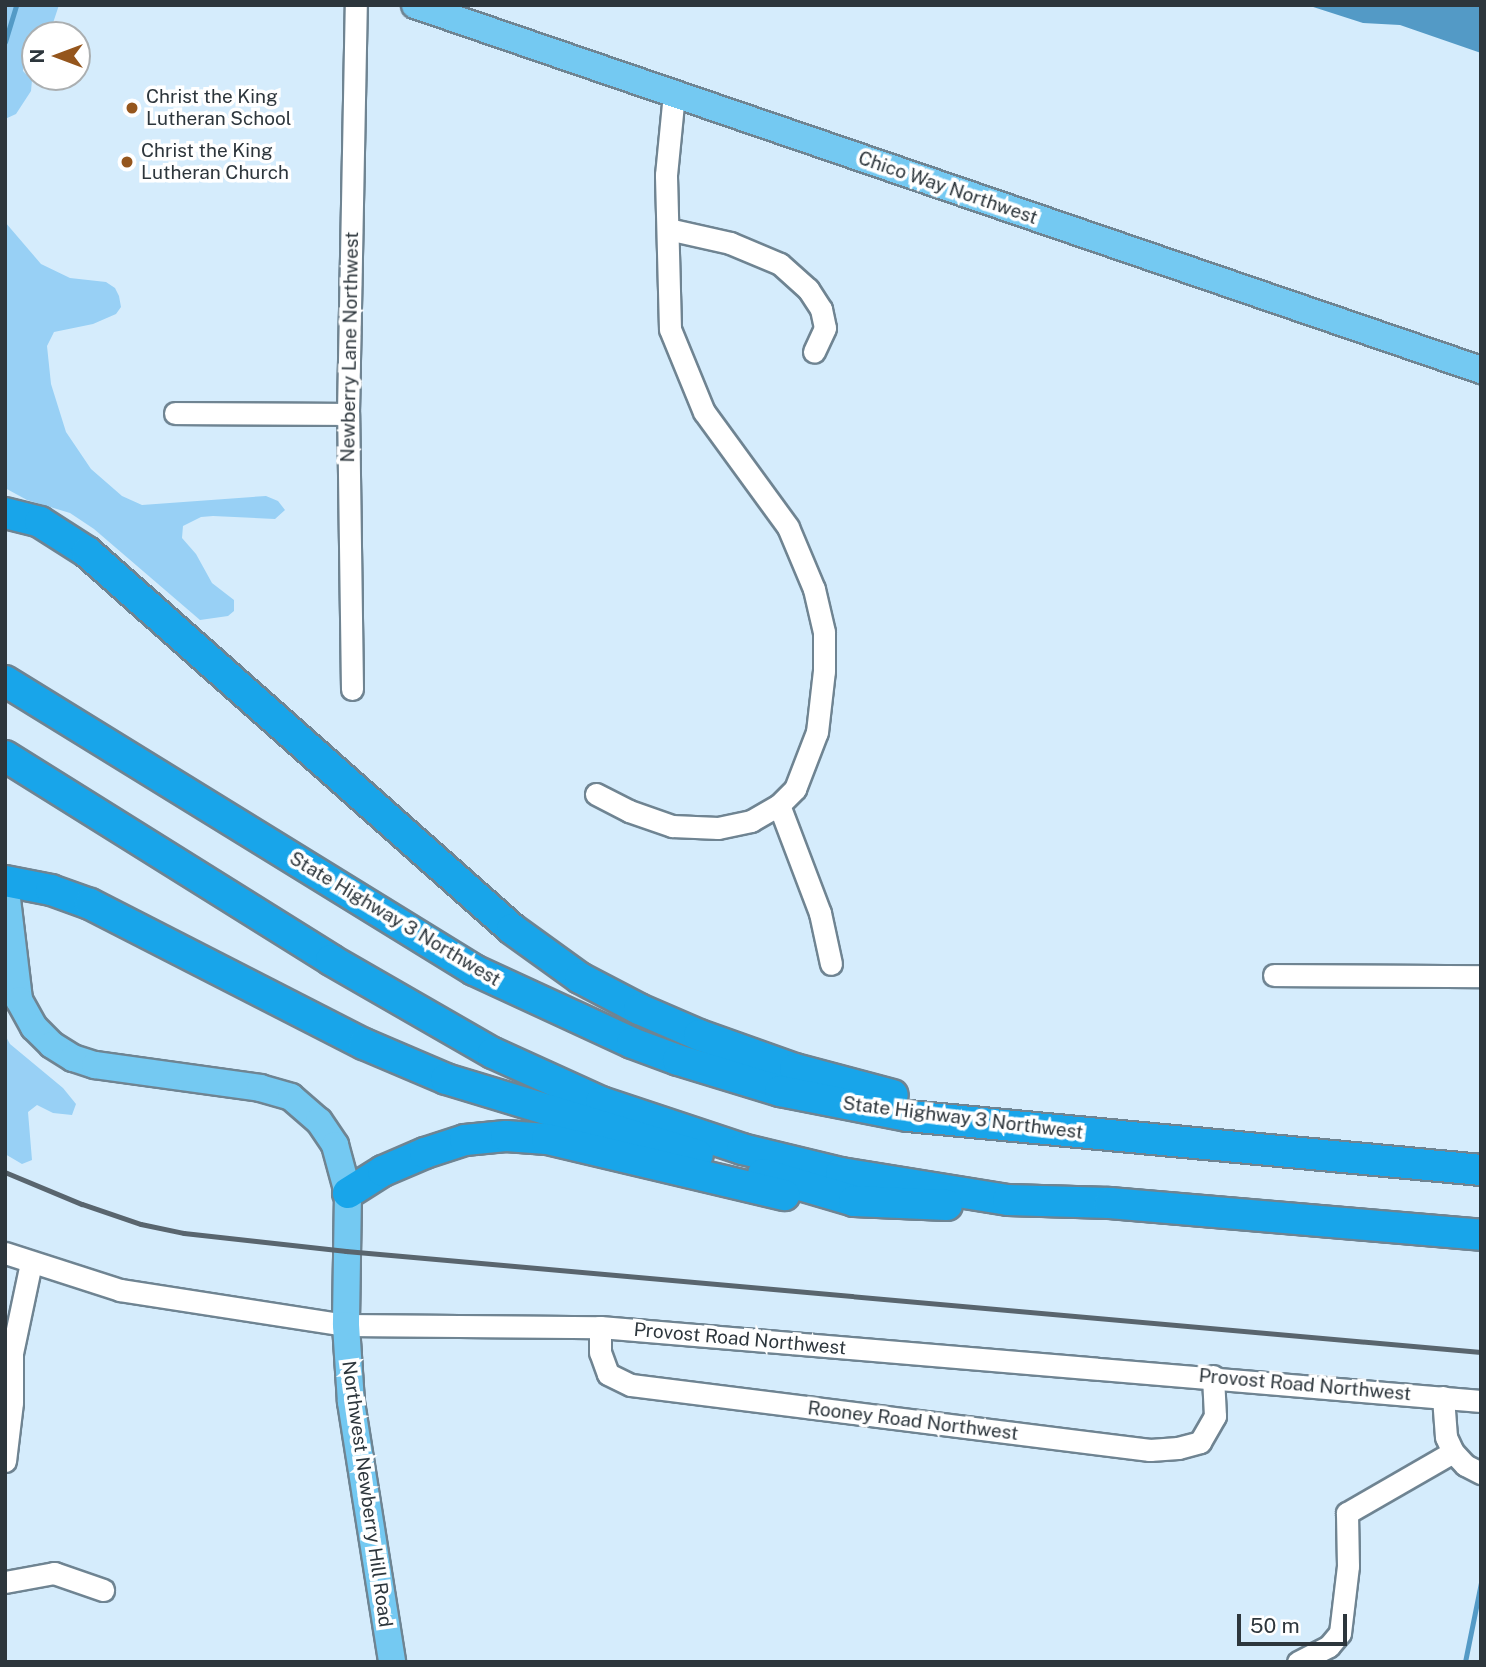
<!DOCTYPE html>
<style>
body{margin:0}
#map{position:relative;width:1486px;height:1667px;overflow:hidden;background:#d5ecfc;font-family:"Public Sans",sans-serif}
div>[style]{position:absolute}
.green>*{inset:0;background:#98d0f5}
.water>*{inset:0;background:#539ac6}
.stream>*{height:4.5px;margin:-2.25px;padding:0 2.25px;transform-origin:2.25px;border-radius:2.25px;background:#539ac6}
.roads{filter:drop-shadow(2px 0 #6f8492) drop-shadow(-2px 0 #6f8492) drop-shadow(0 2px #6f8492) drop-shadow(0 -2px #6f8492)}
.minor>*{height:21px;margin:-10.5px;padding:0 10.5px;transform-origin:10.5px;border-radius:10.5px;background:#fff}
.major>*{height:26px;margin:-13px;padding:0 13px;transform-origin:13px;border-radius:13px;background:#74c9f2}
.highway>*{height:30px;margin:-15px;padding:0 15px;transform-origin:15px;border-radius:15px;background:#18a5ea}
.rail>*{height:4.5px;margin:-2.25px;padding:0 2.25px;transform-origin:2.25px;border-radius:2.25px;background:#59656e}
.dots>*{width:19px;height:19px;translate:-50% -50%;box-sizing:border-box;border:4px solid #fff;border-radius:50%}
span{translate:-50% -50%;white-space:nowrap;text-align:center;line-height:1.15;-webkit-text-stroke:7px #fff;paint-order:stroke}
.poi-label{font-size:19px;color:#2d363c}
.left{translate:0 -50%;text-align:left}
.street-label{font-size:19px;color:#2d363c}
.frame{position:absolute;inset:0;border:7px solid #2d363c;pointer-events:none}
.north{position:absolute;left:21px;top:21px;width:70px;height:70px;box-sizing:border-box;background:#fff;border:2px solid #abafb1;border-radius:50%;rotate:270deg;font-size:19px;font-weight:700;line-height:28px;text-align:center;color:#2d363c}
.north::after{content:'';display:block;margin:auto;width:24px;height:32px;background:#95561d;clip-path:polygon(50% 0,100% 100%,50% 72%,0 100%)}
.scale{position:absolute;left:1237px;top:1614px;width:110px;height:32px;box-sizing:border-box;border:4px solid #2d363c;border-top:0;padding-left:9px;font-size:21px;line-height:24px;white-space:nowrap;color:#2d363c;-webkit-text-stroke:5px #fff;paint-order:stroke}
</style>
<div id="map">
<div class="green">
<div style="clip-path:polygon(5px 5px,59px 5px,49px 35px,35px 35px,35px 56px,23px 61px,23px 71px,32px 80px,31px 91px,16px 114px,5px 119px)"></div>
<div style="clip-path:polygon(5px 222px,41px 264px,70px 278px,106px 282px,115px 288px,119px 296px,121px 307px,116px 314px,93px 324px,54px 332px,47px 346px,51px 384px,66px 432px,91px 469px,122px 496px,142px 505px,266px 496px,278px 501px,285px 510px,275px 519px,213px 516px,201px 517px,183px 526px,182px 538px,196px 554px,212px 583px,234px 600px,234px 611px,228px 616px,200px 620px,94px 529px,70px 513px,27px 500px,5px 488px)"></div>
<div style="clip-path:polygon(5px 1035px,10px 1044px,63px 1088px,76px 1104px,72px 1115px,53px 1113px,37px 1105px,28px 1112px,32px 1160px,22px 1164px,5px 1154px)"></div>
</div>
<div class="water">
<div style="clip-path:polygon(1307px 5px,1481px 5px,1481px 53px,1400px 25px,1363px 23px)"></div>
</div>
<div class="stream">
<div style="left:5px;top:42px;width:39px;rotate:-73deg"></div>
<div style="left:1465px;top:1662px;width:81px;rotate:-78.6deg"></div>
</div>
<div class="roads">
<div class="minor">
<div style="left:668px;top:229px;width:64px;rotate:12.7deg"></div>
<div style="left:730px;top:243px;width:54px;rotate:22.8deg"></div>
<div style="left:780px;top:264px;width:38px;rotate:42deg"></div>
<div style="left:808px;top:289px;width:24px;rotate:57deg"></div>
<div style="left:821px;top:309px;width:19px;rotate:78deg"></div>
<div style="left:825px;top:328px;width:26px;rotate:115deg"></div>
<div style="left:175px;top:413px;width:173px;rotate:0.3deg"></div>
<div style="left:352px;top:689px;width:277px;rotate:-90.8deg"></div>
<div style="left:348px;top:412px;width:407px;rotate:-88.9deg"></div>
<div style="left:596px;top:794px;width:37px;rotate:27deg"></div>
<div style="left:629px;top:811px;width:46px;rotate:19.2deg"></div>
<div style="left:672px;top:826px;width:46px;rotate:2.5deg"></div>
<div style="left:718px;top:828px;width:34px;rotate:-12deg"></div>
<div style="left:751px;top:821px;width:32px;rotate:-30deg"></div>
<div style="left:779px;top:805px;width:23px;rotate:-45deg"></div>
<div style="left:795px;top:789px;width:61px;rotate:-68.9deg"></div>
<div style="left:817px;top:732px;width:61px;rotate:-83.5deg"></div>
<div style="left:824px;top:671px;width:39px;rotate:-90deg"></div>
<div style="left:824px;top:632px;width:44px;rotate:-103.1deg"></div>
<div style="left:814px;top:589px;width:67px;rotate:-112.8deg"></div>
<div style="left:788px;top:527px;width:142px;rotate:-126.1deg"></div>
<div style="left:704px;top:412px;width:90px;rotate:-112.3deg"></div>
<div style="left:670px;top:329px;width:154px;rotate:-91.5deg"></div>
<div style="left:666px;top:175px;width:81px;rotate:-84.4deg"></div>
<div style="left:779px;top:805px;width:116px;rotate:69.2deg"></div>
<div style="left:820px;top:913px;width:52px;rotate:77.8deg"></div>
<div style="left:1274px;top:975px;width:207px;rotate:0.3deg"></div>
<div style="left:5px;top:1253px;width:121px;rotate:17.8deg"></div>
<div style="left:120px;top:1290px;width:229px;rotate:8.8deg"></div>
<div style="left:346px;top:1325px;width:254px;rotate:0.5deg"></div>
<div style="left:600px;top:1327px;width:884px;rotate:4.8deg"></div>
<div style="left:600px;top:1327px;width:25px;rotate:90deg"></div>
<div style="left:600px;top:1352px;width:23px;rotate:70deg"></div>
<div style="left:608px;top:1374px;width:25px;rotate:26deg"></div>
<div style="left:631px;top:1385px;width:523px;rotate:7.14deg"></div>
<div style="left:1150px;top:1450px;width:28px;rotate:-4deg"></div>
<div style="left:1178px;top:1448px;width:23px;rotate:-15deg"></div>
<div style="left:1200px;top:1442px;width:30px;rotate:-60deg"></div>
<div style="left:1215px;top:1416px;width:40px;rotate:-92.9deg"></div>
<div style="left:1443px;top:1397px;width:40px;rotate:85.7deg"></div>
<div style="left:1446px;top:1437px;width:17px;rotate:65deg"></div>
<div style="left:1453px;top:1452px;width:18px;rotate:47deg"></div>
<div style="left:1465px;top:1465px;width:18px;rotate:27deg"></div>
<div style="left:5px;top:1461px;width:59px;rotate:-83.2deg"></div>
<div style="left:12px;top:1402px;width:49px;rotate:-90deg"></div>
<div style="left:12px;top:1353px;width:92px;rotate:-78.1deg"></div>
<div style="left:5px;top:1582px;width:50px;rotate:-10.4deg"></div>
<div style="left:54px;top:1573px;width:52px;rotate:19.1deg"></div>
<div style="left:1298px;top:1662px;width:35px;rotate:-27deg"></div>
<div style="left:1329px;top:1646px;width:17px;rotate:-50deg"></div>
<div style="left:1340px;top:1633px;width:67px;rotate:-83.2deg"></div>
<div style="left:1348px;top:1566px;width:53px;rotate:-91.1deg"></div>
<div style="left:1347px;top:1513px;width:122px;rotate:-29.9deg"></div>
</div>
<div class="major">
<div style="left:415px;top:5px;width:1127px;rotate:18.9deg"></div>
<div style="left:5px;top:882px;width:119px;rotate:83.2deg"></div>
<div style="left:19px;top:1000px;width:31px;rotate:61deg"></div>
<div style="left:34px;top:1027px;width:25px;rotate:45deg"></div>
<div style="left:52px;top:1045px;width:25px;rotate:32deg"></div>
<div style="left:73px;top:1058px;width:23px;rotate:18deg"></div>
<div style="left:95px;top:1065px;width:167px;rotate:7.9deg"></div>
<div style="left:260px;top:1088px;width:32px;rotate:16deg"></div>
<div style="left:291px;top:1097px;width:37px;rotate:41deg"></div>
<div style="left:319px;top:1121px;width:29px;rotate:56deg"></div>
<div style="left:335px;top:1145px;width:50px;rotate:74.8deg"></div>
<div style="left:348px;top:1193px;width:132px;rotate:90.9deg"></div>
<div style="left:346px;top:1325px;width:77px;rotate:86.3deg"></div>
<div style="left:351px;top:1402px;width:263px;rotate:81deg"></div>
</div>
<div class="highway">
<div style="left:5px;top:513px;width:36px;rotate:14deg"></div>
<div style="left:40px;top:522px;width:56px;rotate:32.6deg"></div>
<div style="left:87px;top:552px;width:568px;rotate:41.57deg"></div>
<div style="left:512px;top:929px;width:84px;rotate:35.8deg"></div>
<div style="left:580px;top:978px;width:67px;rotate:27.7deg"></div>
<div style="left:639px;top:1009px;width:65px;rotate:23.4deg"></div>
<div style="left:699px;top:1035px;width:102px;rotate:19.5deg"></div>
<div style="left:795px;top:1069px;width:101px;rotate:14.9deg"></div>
<div style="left:5px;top:681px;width:551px;rotate:31.64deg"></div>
<div style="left:474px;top:970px;width:174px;rotate:24.8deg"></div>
<div style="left:632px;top:1043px;width:49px;rotate:20.3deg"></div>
<div style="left:678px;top:1060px;width:107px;rotate:16.9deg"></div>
<div style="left:780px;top:1091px;width:130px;rotate:11.1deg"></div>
<div style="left:908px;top:1116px;width:576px;rotate:5.38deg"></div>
<div style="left:5px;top:756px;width:385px;rotate:32deg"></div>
<div style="left:331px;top:960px;width:187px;rotate:29.9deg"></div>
<div style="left:493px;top:1053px;width:119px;rotate:24.4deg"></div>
<div style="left:601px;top:1102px;width:149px;rotate:18.4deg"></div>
<div style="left:742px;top:1149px;width:102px;rotate:13.6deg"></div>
<div style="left:841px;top:1173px;width:169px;rotate:9.2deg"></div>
<div style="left:1008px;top:1200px;width:102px;rotate:1.7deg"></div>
<div style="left:1110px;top:1203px;width:372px;rotate:4.9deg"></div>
<div style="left:5px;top:881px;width:47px;rotate:11.1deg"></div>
<div style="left:51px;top:890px;width:41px;rotate:19.7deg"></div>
<div style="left:90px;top:904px;width:308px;rotate:27.1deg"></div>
<div style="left:364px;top:1044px;width:89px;rotate:23.1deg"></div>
<div style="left:446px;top:1079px;width:263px;rotate:16.8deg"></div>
<div style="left:763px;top:1174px;width:95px;rotate:16.5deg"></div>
<div style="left:854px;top:1201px;width:93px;rotate:2.5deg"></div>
<div style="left:348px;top:1193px;width:41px;rotate:-32.2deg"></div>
<div style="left:383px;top:1171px;width:46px;rotate:-23.2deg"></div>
<div style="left:425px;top:1153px;width:42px;rotate:-18deg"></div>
<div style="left:465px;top:1140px;width:41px;rotate:-5.6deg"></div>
<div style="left:506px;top:1136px;width:41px;rotate:4.2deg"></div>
<div style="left:547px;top:1139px;width:244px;rotate:13.3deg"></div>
</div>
</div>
<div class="rail">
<div style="left:5px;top:1172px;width:83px;rotate:22.6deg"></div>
<div style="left:82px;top:1204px;width:62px;rotate:18.7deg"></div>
<div style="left:141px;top:1224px;width:44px;rotate:11.8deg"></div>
<div style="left:184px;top:1233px;width:163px;rotate:6.3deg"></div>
<div style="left:346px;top:1251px;width:1139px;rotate:5.09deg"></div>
</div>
<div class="dots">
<div style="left:132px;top:108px;background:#95561d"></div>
<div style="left:127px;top:162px;background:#95561d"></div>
</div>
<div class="poi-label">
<span class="left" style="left:146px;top:108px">Christ the King<br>Lutheran School</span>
<span class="left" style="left:141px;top:162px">Christ the King<br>Lutheran Church</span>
</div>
<div class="street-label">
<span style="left:948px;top:188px;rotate:19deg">Chico Way Northwest</span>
<span style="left:350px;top:347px;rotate:-89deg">Newberry Lane Northwest</span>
<span style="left:395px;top:919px;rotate:31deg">State Highway 3 Northwest</span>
<span style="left:963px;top:1118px;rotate:7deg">State Highway 3 Northwest</span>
<span style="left:740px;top:1339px;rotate:5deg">Provost Road Northwest</span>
<span style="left:1305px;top:1385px;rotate:5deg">Provost Road Northwest</span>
<span style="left:913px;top:1421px;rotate:7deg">Rooney Road Northwest</span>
<span style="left:367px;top:1494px;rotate:82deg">Northwest Newberry Hill Road</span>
</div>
<div class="frame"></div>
<div class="north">N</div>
<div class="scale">50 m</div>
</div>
